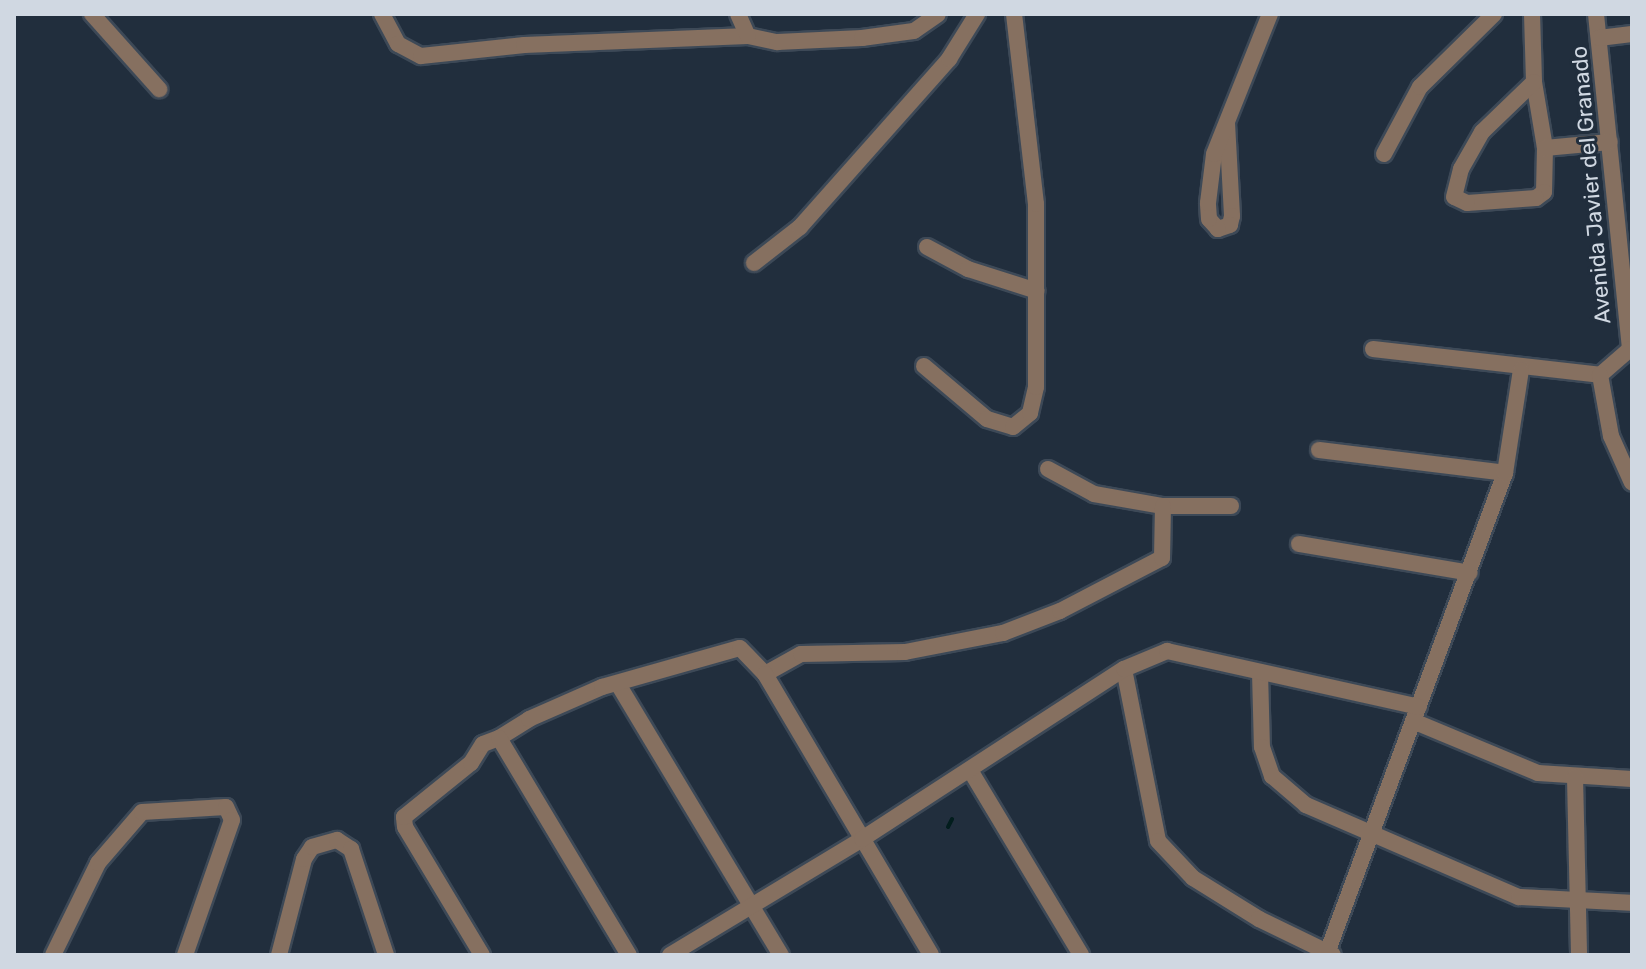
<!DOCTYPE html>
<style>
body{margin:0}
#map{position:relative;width:1646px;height:969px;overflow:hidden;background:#212e3d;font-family:Rubik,sans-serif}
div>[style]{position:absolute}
.stream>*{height:4px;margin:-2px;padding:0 2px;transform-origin:2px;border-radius:2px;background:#021d1d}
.roads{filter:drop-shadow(2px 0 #3d4957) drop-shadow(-2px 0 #3d4957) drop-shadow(0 2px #3d4957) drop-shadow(0 -2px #3d4957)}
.minor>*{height:16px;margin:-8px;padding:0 8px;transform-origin:8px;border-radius:8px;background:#867060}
span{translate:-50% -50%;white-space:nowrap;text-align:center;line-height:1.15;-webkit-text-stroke:6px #212e3d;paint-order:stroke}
.street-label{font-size:22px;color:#d0d8e2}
.frame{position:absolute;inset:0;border:16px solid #d0d8e2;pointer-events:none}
</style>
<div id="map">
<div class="stream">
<div style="left:948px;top:827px;width:9px;rotate:-63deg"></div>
</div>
<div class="roads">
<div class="minor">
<div style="left:92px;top:14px;width:101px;rotate:48.2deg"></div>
<div style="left:382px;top:14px;width:34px;rotate:62deg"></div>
<div style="left:398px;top:44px;width:26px;rotate:28deg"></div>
<div style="left:421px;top:56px;width:104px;rotate:-6.1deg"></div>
<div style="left:524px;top:45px;width:224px;rotate:-2.3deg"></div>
<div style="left:748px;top:36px;width:30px;rotate:12deg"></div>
<div style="left:777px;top:42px;width:85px;rotate:-2.7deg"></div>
<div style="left:862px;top:38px;width:52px;rotate:-7.7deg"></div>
<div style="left:914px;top:31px;width:29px;rotate:-35deg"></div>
<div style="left:738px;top:14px;width:24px;rotate:66deg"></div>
<div style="left:1532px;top:14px;width:68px;rotate:88.3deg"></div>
<div style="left:1534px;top:82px;width:67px;rotate:80.5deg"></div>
<div style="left:1545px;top:148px;width:44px;rotate:91.3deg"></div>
<div style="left:1544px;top:192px;width:10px;rotate:143deg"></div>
<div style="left:1536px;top:198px;width:69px;rotate:175.9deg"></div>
<div style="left:1467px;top:203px;width:14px;rotate:-155deg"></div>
<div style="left:1454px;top:197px;width:29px;rotate:-76deg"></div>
<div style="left:1461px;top:169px;width:43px;rotate:-60.4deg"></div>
<div style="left:1482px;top:132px;width:72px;rotate:-43.9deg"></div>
<div style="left:1596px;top:14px;width:337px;rotate:84.2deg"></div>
<div style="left:1599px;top:38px;width:33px;rotate:-7deg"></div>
<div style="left:1227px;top:123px;width:93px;rotate:86.9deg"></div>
<div style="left:1232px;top:216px;width:9px;rotate:103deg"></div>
<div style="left:1230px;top:225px;width:13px;rotate:162deg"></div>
<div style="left:1218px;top:229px;width:13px;rotate:-132deg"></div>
<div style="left:1209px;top:219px;width:16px;rotate:-94deg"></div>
<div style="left:1208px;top:203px;width:49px;rotate:-83deg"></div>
<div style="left:1214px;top:154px;width:151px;rotate:-68.2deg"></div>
<div style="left:1545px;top:148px;width:65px;rotate:-5.3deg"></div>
<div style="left:1384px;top:154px;width:76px;rotate:-61.8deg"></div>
<div style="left:1420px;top:87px;width:104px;rotate:-44.6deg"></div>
<div style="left:927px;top:247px;width:47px;rotate:28.2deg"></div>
<div style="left:968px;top:269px;width:72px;rotate:17.7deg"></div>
<div style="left:754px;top:263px;width:58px;rotate:-38deg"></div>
<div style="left:800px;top:227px;width:225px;rotate:-48.4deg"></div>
<div style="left:949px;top:59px;width:53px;rotate:-58.1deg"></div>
<div style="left:1373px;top:349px;width:228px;rotate:6.5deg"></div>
<div style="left:1630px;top:349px;width:40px;rotate:139deg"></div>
<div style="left:1600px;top:375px;width:62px;rotate:79.8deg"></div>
<div style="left:1611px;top:436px;width:51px;rotate:65.9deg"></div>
<div style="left:924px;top:366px;width:82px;rotate:40.1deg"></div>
<div style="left:987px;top:419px;width:27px;rotate:17deg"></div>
<div style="left:1013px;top:427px;width:22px;rotate:-39deg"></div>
<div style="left:1030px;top:413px;width:27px;rotate:-77deg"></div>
<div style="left:1036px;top:387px;width:183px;rotate:-90deg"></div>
<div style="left:1036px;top:204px;width:191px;rotate:-96.6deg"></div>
<div style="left:1319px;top:450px;width:187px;rotate:7deg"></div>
<div style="left:1048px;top:469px;width:52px;rotate:28.5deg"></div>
<div style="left:1094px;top:494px;width:70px;rotate:9.9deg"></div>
<div style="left:1163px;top:506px;width:68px"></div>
<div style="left:1299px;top:544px;width:173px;rotate:9.6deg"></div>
<div style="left:1124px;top:669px;width:175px;rotate:78.8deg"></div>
<div style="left:1158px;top:841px;width:51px;rotate:46.6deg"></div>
<div style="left:1193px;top:878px;width:78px;rotate:31.8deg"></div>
<div style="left:1259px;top:919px;width:82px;rotate:25.9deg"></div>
<div style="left:1260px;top:672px;width:75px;rotate:88.5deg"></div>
<div style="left:1262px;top:747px;width:31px;rotate:71deg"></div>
<div style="left:1272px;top:776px;width:45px;rotate:40.5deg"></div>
<div style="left:1306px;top:805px;width:232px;rotate:23.4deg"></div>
<div style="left:1519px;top:897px;width:113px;rotate:3deg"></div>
<div style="left:765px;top:674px;width:41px;rotate:-29.1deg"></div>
<div style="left:801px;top:654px;width:104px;rotate:-1.1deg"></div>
<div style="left:905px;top:652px;width:100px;rotate:-11deg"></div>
<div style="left:1003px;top:633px;width:61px;rotate:-21.1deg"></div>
<div style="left:1060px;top:611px;width:115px;rotate:-27.5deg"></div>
<div style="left:1162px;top:558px;width:52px;rotate:-88.9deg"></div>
<div style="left:618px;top:684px;width:316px;rotate:59deg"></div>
<div style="left:1413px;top:721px;width:135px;rotate:22.6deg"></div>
<div style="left:1538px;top:773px;width:94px;rotate:3.7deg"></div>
<div style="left:499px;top:738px;width:36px;rotate:-32deg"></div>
<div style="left:529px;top:719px;width:80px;rotate:-23.7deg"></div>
<div style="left:602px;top:687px;width:143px;rotate:-15.8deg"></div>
<div style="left:740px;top:648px;width:36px;rotate:46deg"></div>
<div style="left:765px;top:674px;width:326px;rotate:59.4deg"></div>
<div style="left:970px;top:770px;width:216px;rotate:59deg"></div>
<div style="left:1575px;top:777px;width:178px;rotate:88.7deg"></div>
<div style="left:1327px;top:953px;width:512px;rotate:-69.65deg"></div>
<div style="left:1505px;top:473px;width:104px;rotate:-81.2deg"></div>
<div style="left:53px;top:955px;width:102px;rotate:-63.9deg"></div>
<div style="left:98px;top:863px;width:67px;rotate:-49.2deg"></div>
<div style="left:142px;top:812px;width:84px;rotate:-3.4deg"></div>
<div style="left:226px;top:807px;width:14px;rotate:65deg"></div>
<div style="left:232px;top:820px;width:143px;rotate:109.2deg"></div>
<div style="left:279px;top:955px;width:99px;rotate:-75.4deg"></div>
<div style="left:304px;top:859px;width:14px;rotate:-56deg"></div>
<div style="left:312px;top:847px;width:26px;rotate:-16deg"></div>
<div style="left:337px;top:840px;width:17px;rotate:33deg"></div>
<div style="left:351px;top:849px;width:112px;rotate:71.7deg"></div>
<div style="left:482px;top:955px;width:149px;rotate:-121deg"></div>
<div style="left:405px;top:827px;width:10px;rotate:-96deg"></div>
<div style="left:404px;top:817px;width:86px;rotate:-38.9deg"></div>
<div style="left:471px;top:763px;width:22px;rotate:-58deg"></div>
<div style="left:483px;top:744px;width:17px;rotate:-21deg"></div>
<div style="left:499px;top:738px;width:253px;rotate:59.1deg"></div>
<div style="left:670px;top:955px;width:224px;rotate:-31.1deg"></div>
<div style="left:862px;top:839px;width:312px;rotate:-33deg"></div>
<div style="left:1124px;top:669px;width:47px;rotate:-22.7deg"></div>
<div style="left:1167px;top:651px;width:258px;rotate:12.5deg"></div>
</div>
</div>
<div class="street-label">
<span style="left:1591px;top:185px;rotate:-95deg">Avenida Javier del Granado</span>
</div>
<div class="frame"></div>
</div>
